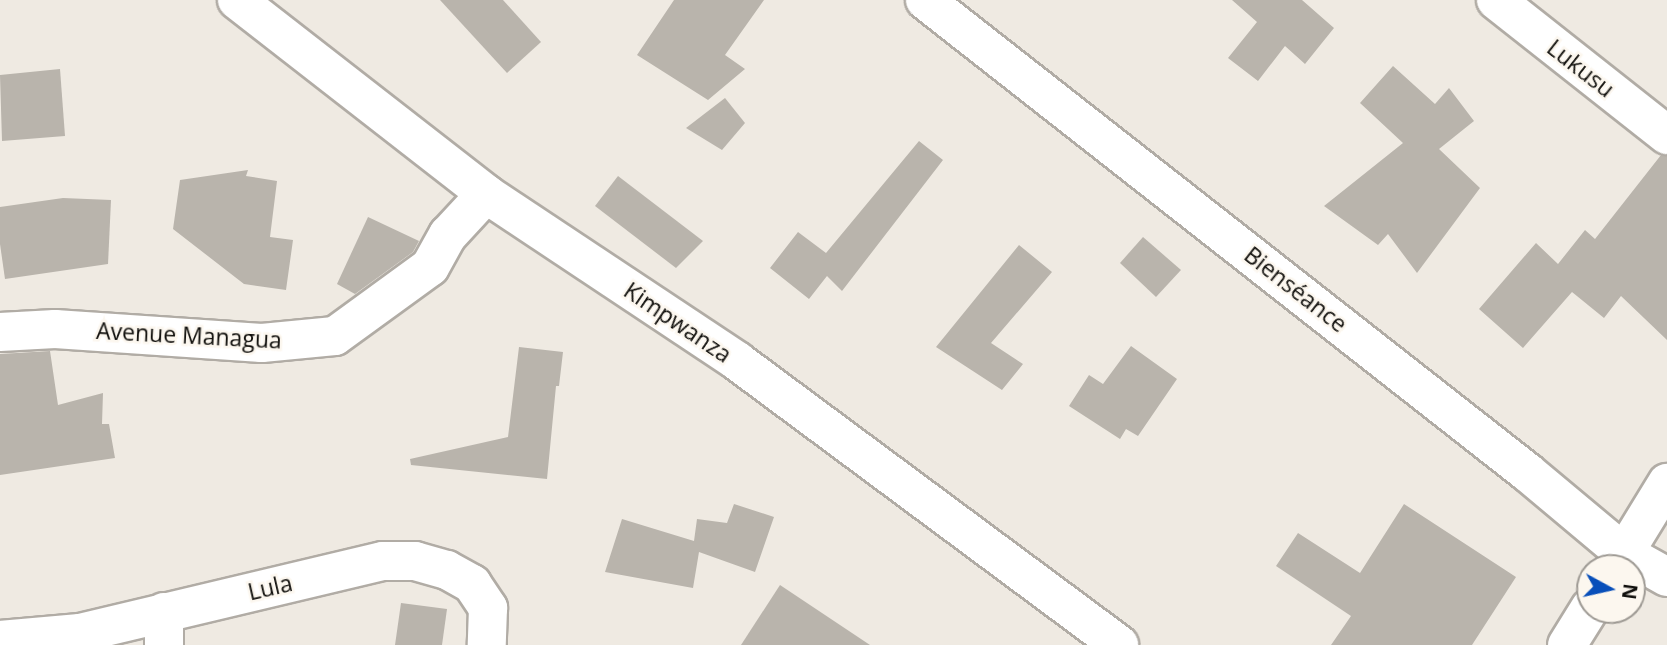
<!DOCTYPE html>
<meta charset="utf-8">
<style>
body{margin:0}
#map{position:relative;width:1667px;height:645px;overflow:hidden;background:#efeae2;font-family:"Open Sans",sans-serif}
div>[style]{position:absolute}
.building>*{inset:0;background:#b9b4ac}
.roads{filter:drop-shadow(2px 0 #b1aca5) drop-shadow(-2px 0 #b1aca5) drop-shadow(0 2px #b1aca5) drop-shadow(0 -2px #b1aca5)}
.minor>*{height:38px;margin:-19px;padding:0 19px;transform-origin:19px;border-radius:19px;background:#fff}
span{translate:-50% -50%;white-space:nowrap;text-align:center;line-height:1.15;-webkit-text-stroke:5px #fcf7ef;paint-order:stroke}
.street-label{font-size:23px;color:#100f0c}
.north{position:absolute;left:1576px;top:554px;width:70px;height:70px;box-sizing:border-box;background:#fcf7ef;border:2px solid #9e9a94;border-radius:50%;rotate:98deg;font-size:19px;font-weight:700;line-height:28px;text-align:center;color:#100f0c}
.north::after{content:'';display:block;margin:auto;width:24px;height:32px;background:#084fba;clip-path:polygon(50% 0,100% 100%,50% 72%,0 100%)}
</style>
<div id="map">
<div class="building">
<div style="clip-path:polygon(440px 0,503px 0,541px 42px,507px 73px)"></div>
<div style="clip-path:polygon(674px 0,764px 0,725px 55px,745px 69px,708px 100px,637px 55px)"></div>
<div style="clip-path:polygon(1232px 0,1302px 0,1334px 28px,1305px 64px,1285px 46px,1258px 81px,1228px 58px,1257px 22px)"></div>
<div style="clip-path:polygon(1393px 66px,1435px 104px,1449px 88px,1474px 121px,1439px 149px,1480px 188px,1417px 273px,1388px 234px,1378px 245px,1324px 206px,1403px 143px,1360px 103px)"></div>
<div style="clip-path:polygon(60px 69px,65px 136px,2px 141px,0 75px)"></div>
<div style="clip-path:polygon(725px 98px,745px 123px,722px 150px,686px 128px)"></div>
<div style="clip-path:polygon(919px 141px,943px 160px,842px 291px,827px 276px,809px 299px,770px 268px,798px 232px,826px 253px)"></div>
<div style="clip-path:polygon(1661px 155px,1667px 156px,1667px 340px,1621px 296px,1604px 318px,1572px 292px,1523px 348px,1479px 309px,1536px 243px,1558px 264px,1585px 230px,1595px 239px)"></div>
<div style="clip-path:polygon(248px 170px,246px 176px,277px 181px,270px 237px,293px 240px,286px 290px,244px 284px,173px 229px,180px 180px)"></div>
<div style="clip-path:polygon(618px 176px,703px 241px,676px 268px,595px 206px)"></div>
<div style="clip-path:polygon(63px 198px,111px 200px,108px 264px,5px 279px,0 244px,0 207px)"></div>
<div style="clip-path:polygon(368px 217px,419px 241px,413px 252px,355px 294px,337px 284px)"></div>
<div style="clip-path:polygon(1143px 237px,1181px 270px,1156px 297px,1120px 263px)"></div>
<div style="clip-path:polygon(1019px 245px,1052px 272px,991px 343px,1023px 364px,1002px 390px,936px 347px)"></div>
<div style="clip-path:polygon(1131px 346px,1177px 379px,1138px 436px,1126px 429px,1120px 439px,1069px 406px,1089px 375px,1103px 384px)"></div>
<div style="clip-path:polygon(519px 347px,563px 352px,559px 386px,556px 386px,547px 479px,411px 465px,410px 459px,508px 437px)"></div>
<div style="clip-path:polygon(50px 351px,58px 405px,103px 393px,102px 424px,109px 424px,115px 458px,0 475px,0 354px)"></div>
<div style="clip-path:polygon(734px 504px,774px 517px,755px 572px,699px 552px,693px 588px,605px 572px,622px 519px,694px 541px,697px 519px,727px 523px)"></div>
<div style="clip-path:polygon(1404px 504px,1516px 577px,1472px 645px,1331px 645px,1351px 616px,1276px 566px,1298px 533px,1360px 573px)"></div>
<div style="clip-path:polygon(780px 585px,870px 645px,741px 645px)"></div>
<div style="clip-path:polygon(401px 603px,447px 609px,442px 645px,395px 645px)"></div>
</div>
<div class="roads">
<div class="minor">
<div style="left:237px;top:0;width:316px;rotate:37.9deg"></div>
<div style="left:486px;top:194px;width:301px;rotate:33.6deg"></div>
<div style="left:737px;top:361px;width:476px;rotate:36.6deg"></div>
<div style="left:925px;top:0;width:765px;rotate:38.1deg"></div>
<div style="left:1527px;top:472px;width:126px;rotate:39.9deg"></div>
<div style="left:1624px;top:553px;width:49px;rotate:29.2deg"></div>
<div style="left:1496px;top:0;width:218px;rotate:38.3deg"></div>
<div style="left:0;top:332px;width:55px;rotate:-3.1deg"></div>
<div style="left:55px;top:329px;width:207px;rotate:3.9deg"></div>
<div style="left:262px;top:343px;width:73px;rotate:-5.5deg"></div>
<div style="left:335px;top:336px;width:117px;rotate:-36deg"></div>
<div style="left:430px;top:267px;width:37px;rotate:-61deg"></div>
<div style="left:448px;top:235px;width:56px;rotate:-47.2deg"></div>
<div style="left:1615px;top:568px;width:100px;rotate:-58.5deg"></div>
<div style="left:164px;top:612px;width:33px;rotate:90deg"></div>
<div style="left:0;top:640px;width:80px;rotate:-5deg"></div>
<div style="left:80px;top:633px;width:311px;rotate:-13.4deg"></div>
<div style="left:383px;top:561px;width:32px"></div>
<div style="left:415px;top:561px;width:33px;rotate:16deg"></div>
<div style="left:447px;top:570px;width:29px;rotate:29deg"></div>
<div style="left:472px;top:584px;width:29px;rotate:56deg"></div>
<div style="left:488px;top:608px;width:37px;rotate:92deg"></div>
<div style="left:1567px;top:645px;width:44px;rotate:-58.1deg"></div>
</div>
</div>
<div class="street-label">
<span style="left:1581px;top:68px;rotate:38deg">Lukusu</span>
<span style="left:1296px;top:289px;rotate:38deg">Bienséance</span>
<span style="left:678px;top:322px;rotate:34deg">Kimpwanza</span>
<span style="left:189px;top:335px;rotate:3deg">Avenue Managua</span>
<span style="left:270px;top:587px;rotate:-13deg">Lula</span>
</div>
<div class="north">N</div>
</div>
